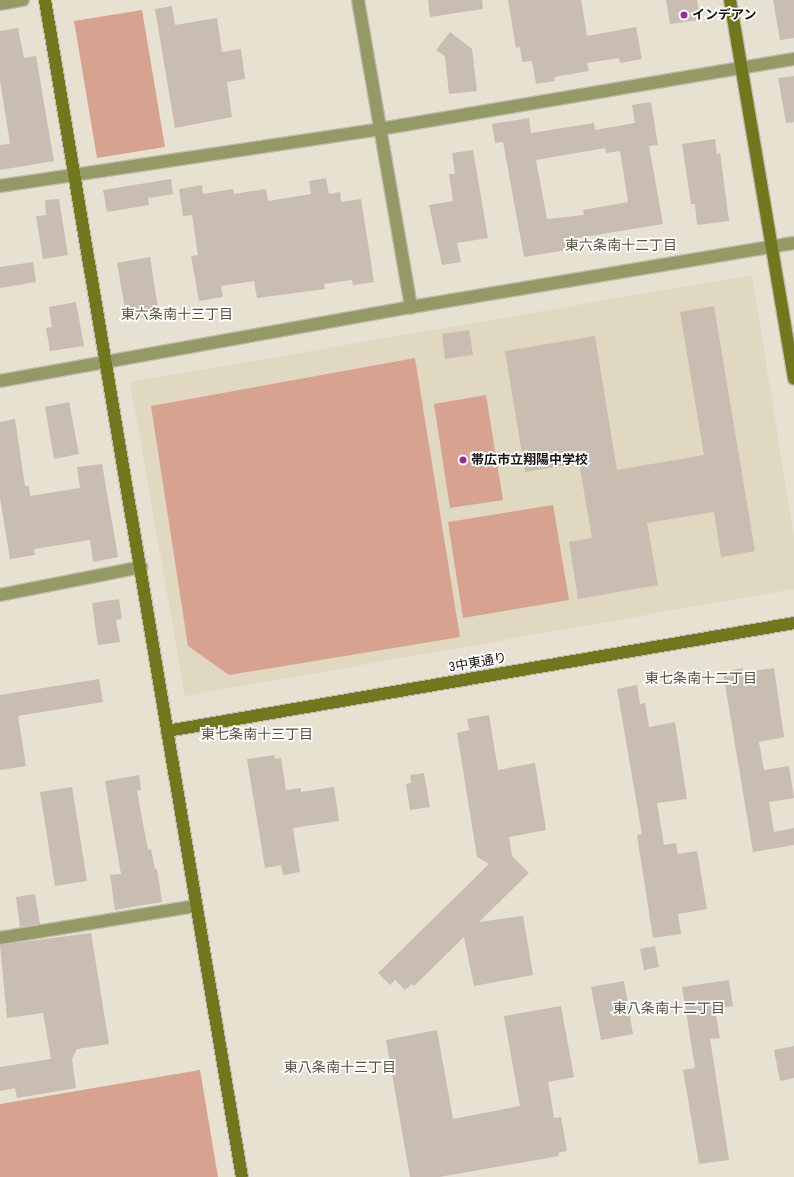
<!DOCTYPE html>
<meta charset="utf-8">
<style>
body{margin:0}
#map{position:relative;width:794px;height:1177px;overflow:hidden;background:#e7e1d2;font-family:"Roboto Condensed","Noto Sans JP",sans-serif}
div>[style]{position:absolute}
.built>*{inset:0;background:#e1d8c1}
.green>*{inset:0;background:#d7a28f}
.building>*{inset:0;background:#c9bcb0}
.roads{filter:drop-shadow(1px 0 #c2bcaf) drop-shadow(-1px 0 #c2bcaf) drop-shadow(0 1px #c2bcaf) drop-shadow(0 -1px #c2bcaf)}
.street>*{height:12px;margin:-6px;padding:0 6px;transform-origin:6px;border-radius:6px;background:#949a66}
.secondary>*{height:12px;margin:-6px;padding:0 6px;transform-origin:6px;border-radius:6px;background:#70771e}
.dots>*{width:11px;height:11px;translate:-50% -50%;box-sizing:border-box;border:2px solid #fff;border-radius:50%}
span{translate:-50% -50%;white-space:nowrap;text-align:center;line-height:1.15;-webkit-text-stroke:3.5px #fff;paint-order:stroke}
.poi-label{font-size:13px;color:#17140f;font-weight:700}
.left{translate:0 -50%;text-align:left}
.street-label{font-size:13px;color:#17140f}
.neighbourhood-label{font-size:14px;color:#575144}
</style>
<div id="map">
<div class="built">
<div style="clip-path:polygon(752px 275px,794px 537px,794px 589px,185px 696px,130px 382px)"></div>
</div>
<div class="green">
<div style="clip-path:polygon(142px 10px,165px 147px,97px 158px,74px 21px)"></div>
<div style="clip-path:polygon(415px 358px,460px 637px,229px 675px,188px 646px,151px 406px)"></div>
<div style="clip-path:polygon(486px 395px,503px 500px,450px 508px,434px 404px)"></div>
<div style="clip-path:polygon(553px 505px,569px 600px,463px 618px,448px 522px)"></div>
<div style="clip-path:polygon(200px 1070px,218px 1177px,0 1177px,0 1104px)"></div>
</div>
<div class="building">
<div style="clip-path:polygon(428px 0,482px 0,483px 9px,430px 17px)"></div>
<div style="clip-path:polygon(508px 0,581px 0,587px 36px,636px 27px,642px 59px,620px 63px,619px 58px,587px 63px,589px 71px,554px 77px,555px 81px,536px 84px,532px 61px,522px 62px,520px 47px,516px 48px)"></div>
<div style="clip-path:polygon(666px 0,697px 0,700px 20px,670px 24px)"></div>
<div style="clip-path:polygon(773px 0,794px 0,794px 38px,780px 40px)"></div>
<div style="clip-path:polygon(172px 6px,175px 25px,217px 18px,222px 52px,241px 49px,245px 79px,227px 82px,232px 117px,175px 128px,155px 9px)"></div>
<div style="clip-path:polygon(18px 28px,24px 58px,36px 56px,54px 161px,0 170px,0 145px,10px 144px,0 80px,0 31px)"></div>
<div style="clip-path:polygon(450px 32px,472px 49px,477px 91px,449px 94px,445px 56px,436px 50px)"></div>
<div style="clip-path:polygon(794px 76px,794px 122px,786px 123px,778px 78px)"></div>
<div style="clip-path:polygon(evenodd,651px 102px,658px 145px,649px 146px,663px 224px,578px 238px,579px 248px,524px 257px,503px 142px,495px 143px,492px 124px,529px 118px,531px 133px,594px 123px,595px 130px,635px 123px,632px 105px,651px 102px,605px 148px,606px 153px,620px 151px,628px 202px,583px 210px,584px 215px,547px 219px,536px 160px,605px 148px)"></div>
<div style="clip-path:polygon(715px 139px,717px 154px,720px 153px,729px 221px,697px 225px,695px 204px,691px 204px,682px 144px)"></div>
<div style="clip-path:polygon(473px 150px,488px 238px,457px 243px,461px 262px,442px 265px,429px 205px,453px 201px,449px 174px,455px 174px,452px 153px)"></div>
<div style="clip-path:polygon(326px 178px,329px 194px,340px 192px,341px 202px,361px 199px,374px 282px,353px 285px,352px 280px,324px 284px,325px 289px,257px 298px,254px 281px,221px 286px,223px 297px,199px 301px,191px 256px,198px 255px,192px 215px,183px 216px,179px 189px,202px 185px,203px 194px,233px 189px,234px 194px,266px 189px,268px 201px,311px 194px,309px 181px)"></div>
<div style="clip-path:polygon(171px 179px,173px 194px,148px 198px,149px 205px,107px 212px,103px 190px)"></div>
<div style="clip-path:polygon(59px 199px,68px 255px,43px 259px,36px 216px,46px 215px,45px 200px)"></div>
<div style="clip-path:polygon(150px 257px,159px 315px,127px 320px,117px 263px)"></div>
<div style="clip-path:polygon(33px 262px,36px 282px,0 288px,0 267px)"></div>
<div style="clip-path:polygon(76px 302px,84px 346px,50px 351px,46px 328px,52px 327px,49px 307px)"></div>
<div style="clip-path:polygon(714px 306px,755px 551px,721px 557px,714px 512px,647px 523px,658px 585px,578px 599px,569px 542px,592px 538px,579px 463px,525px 472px,505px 351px,595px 336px,617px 470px,704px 455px,680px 312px)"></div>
<div style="clip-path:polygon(469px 330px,473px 355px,445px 359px,442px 334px)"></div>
<div style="clip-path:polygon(69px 402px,79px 454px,54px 459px,45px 407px)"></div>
<div style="clip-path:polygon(15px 419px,25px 486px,29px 486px,30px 496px,80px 488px,77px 467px,102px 464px,118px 557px,93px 562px,90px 540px,34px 549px,35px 555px,10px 559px,0 498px,0 422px)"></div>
<div style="clip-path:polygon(119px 599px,122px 619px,116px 620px,120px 642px,98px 645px,92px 603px)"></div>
<div style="clip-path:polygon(743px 668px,743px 672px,774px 668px,784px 737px,759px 742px,764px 770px,789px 766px,794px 798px,769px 802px,774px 832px,794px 828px,794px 845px,753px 852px,723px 672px)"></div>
<div style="clip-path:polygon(99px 679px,103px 702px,18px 716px,26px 766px,0 770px,0 695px)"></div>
<div style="clip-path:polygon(637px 685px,640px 704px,645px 703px,649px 727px,675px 722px,687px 799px,657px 803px,664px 845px,676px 843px,678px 854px,697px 851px,707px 909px,678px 914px,681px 934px,653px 938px,637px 835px,642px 834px,617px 689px)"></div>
<div style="clip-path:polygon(489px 715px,498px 770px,535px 763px,546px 830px,509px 837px,512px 856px,529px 873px,479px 922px,523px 916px,533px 975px,474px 986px,464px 937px,414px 986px,412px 984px,405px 990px,395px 980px,390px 985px,378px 973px,489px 864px,477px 857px,457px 733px,469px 730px,467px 719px)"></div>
<div style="clip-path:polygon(274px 755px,275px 759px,281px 758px,286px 790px,301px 788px,301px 792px,334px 787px,339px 821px,293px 828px,300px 872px,283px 875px,281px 865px,265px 868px,247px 759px)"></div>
<div style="clip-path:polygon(424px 773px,430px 807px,410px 810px,406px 784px,411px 783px,410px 775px)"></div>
<div style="clip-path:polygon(139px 775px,141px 790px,137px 791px,148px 850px,151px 849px,155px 869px,157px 869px,162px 902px,115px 910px,110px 875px,121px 874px,105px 781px)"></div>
<div style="clip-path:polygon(72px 787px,87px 881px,55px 886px,40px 792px)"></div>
<div style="clip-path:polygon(35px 894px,40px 924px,20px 927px,16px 897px)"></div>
<div style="clip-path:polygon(91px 933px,109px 1044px,77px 1049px,72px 1059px,76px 1088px,17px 1098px,15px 1088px,0 1091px,0 1067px,51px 1059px,43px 1013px,7px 1018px,0 945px)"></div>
<div style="clip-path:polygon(655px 946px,659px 967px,644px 970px,640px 949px)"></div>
<div style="clip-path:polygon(729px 980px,733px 1006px,715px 1009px,720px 1038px,710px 1039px,729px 1160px,699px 1164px,683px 1070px,695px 1068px,682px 987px)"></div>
<div style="clip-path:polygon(624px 981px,633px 1034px,601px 1040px,591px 987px)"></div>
<div style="clip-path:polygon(561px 1006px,574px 1077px,548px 1082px,554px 1118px,561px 1117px,567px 1151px,558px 1153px,559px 1156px,439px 1177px,410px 1177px,386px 1040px,437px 1030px,453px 1119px,520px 1106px,504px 1016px)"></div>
<div style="clip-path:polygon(794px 1046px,794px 1078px,780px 1081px,774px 1050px)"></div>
</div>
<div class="roads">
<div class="street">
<div style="left:358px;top:0;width:312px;rotate:80.2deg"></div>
<div style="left:0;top:4px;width:23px;rotate:-10deg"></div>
<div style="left:0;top:186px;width:384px;rotate:-8.5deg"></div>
<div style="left:380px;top:129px;width:420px;rotate:-9.6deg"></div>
<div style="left:0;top:381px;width:418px;rotate:-10.2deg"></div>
<div style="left:411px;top:307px;width:388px;rotate:-9.5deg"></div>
<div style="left:0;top:595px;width:144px;rotate:-11.2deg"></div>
<div style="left:0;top:938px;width:199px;rotate:-9.3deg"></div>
</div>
<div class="secondary">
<div style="left:45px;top:0;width:1193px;rotate:80.5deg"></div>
<div style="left:730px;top:0;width:384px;rotate:80.4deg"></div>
<div style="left:167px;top:731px;width:636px;rotate:-9.77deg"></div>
</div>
</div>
<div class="dots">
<div style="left:684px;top:15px;background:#922f96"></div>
<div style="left:463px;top:460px;background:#922f96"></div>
</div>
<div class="poi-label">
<span class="left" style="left:692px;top:15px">インデアン</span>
<span class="left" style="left:471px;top:460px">帯広市立翔陽中学校</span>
</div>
<div class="street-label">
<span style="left:478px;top:663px;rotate:-10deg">3中東通り</span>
</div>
<div class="neighbourhood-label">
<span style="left:621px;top:245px">東六条南十二丁目</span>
<span style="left:177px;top:314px">東六条南十三丁目</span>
<span style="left:701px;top:678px">東七条南十二丁目</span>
<span style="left:257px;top:734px">東七条南十三丁目</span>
<span style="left:669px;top:1008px">東八条南十二丁目</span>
<span style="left:340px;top:1067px">東八条南十三丁目</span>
</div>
</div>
